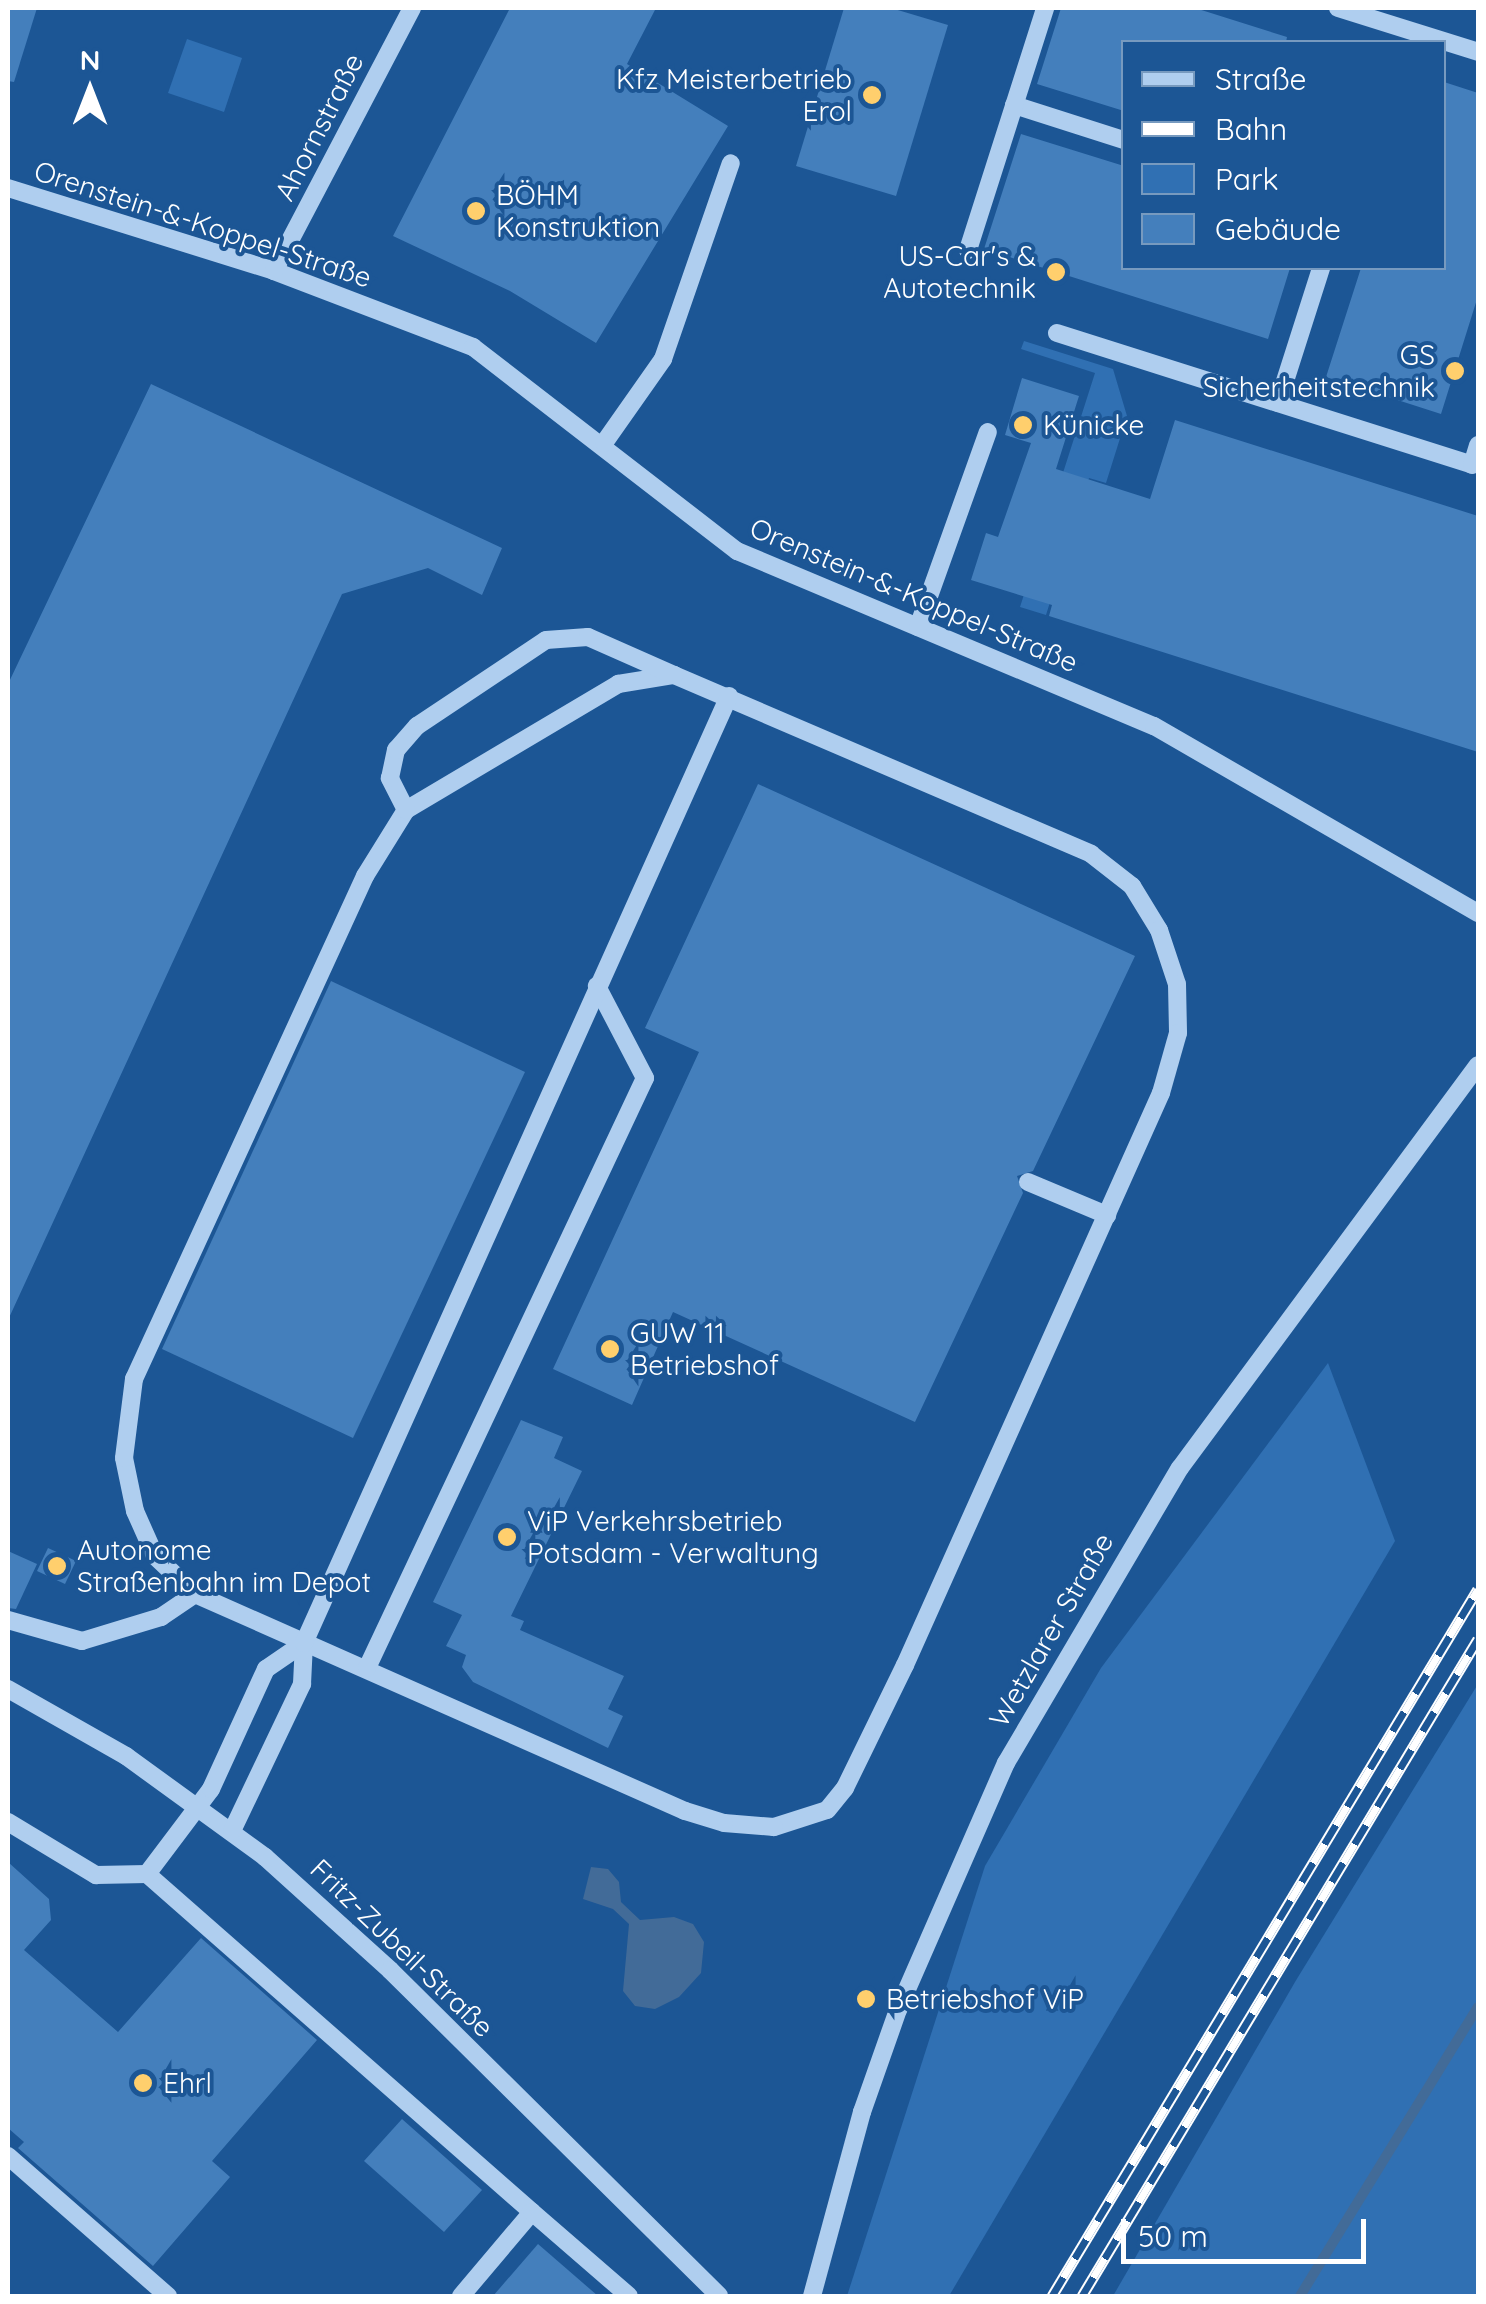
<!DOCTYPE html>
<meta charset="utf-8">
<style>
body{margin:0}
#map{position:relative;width:1486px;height:2304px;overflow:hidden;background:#1c5695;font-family:Quicksand,sans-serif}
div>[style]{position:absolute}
.green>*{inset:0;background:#3070b3}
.water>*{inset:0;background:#426b98}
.stream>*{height:10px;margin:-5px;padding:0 5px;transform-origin:5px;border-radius:5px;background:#426b98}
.building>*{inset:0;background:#447fbc}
.minor>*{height:18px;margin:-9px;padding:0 9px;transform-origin:9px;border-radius:9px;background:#afceef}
.rail>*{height:11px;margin-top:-5.5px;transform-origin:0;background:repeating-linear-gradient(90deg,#1c5695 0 22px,#fff 0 44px);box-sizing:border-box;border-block:2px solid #fff}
.dots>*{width:28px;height:28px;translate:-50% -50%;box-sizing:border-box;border:5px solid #1c5695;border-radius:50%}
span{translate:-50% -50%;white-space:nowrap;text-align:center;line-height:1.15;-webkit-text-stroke:8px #1c5695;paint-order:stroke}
.poi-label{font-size:28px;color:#fff}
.right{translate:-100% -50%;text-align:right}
.left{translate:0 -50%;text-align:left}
.street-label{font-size:28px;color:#fff}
.frame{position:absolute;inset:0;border:10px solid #fff;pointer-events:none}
.legend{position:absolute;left:1121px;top:40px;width:325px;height:230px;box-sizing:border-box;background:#1c5695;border:2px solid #779abf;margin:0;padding:12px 18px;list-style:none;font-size:30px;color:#fff}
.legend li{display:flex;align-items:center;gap:20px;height:50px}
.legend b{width:50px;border:2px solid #779abf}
.north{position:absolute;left:40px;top:40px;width:100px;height:100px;-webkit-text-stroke:8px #1c5695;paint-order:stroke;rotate:0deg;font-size:28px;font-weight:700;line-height:40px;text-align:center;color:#fff}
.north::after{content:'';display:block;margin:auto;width:35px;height:45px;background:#fff;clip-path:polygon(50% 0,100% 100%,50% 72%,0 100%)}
.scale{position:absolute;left:1121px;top:2219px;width:245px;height:45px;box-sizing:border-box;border:5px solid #fff;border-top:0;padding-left:12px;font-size:30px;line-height:35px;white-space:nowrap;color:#fff;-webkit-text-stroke:8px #1c5695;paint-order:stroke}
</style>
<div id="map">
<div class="green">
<div style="clip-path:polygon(187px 39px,242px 58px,224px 112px,168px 93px)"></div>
<div style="clip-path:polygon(1024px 341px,1113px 369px,1127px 416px,1106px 483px,1089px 478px,1046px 615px,1020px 607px,1095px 373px,1021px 349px)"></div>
<div style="clip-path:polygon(1328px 1363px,1395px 1541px,949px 2296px,847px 2296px,985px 1866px,1101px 1668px)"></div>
<div style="clip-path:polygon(1478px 1684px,1478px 2296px,1113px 2296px,1295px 1982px)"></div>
</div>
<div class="water">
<div style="clip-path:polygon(591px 1867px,608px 1869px,619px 1882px,621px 1902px,640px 1920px,674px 1917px,693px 1924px,704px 1942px,701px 1973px,679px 1997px,655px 2009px,635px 2006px,623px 1991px,629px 1924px,613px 1909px,583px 1899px)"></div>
</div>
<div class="stream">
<div style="left:1300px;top:2296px;width:339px;rotate:-58.4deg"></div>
</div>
<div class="building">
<div style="clip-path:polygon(8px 8px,37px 8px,14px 82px,8px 81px)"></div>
<div style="clip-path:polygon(510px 8px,656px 8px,627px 64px,728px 126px,596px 343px,510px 291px,393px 236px)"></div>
<div style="clip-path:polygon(844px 8px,891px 8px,948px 25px,896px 196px,796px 166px)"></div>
<div style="clip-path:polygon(1061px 8px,1195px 8px,1287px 37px,1286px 42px,1124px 42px,1124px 111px,1037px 84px)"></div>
<div style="clip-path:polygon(1444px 82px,1478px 93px,1478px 296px,1441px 414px,1326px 377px,1361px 268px,1444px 268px)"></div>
<div style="clip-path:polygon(1021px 134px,1124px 166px,1124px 268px,1290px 268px,1268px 339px,984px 249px)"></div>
<div style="clip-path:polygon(1022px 378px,1079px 396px,1056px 469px,1150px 499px,1175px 420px,1478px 516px,1478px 752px,1049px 616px,1052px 605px,971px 580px,986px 533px,998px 537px,1031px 443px,1005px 435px)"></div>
<div style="clip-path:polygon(151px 384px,502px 548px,482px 595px,428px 568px,342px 594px,8px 1320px,8px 684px)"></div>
<div style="clip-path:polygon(758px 784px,1135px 956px,1033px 1171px,1017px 1176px,1023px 1193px,915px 1422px,673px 1312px,632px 1405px,553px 1369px,699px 1052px,645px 1028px)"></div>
<div style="clip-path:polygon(331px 981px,525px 1072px,353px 1438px,162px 1349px)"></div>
<div style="clip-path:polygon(521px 1420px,563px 1437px,554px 1458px,582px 1471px,511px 1616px,524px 1621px,520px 1630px,624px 1676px,608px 1709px,623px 1716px,608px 1748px,473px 1682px,462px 1667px,466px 1655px,446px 1646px,462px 1615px,433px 1602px)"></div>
<div style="clip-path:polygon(48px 1548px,76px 1561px,65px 1584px,37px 1571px)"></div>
<div style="clip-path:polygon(8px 1551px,37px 1564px,16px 1609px,8px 1608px)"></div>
<div style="clip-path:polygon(8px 1862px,49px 1899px,51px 1920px,24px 1950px,118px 2032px,201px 1938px,317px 2040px,212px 2161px,230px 2177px,153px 2266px,18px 2148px,24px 2142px,8px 2128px)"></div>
<div style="clip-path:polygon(402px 2119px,482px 2190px,444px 2232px,364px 2161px)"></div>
<div style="clip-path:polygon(538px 2244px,598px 2296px,493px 2296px)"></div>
</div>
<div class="minor">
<div style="left:1338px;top:8px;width:147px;rotate:17.4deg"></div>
<div style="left:1014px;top:105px;width:115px;rotate:17.7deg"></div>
<div style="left:8px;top:188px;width:279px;rotate:17.3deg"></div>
<div style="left:274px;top:271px;width:213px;rotate:20.9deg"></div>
<div style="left:473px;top:347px;width:334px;rotate:37.7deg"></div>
<div style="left:737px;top:551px;width:452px;rotate:22.8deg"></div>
<div style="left:1154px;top:726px;width:374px;rotate:30deg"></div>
<div style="left:968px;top:250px;width:254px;rotate:-72.3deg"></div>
<div style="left:274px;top:271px;width:297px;rotate:-62.3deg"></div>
<div style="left:1057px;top:333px;width:435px;rotate:17.6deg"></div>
<div style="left:1472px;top:465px;width:21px;rotate:-73deg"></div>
<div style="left:1278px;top:403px;width:142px;rotate:-72.3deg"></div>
<div style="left:604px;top:443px;width:103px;rotate:-54.9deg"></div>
<div style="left:663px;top:359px;width:207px;rotate:-70.9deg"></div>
<div style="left:918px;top:627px;width:207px;rotate:-70.3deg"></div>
<div style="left:674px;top:675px;width:454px;rotate:23.2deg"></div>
<div style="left:1091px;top:854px;width:52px;rotate:38deg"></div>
<div style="left:1132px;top:886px;width:52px;rotate:58.5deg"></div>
<div style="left:1159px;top:930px;width:57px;rotate:71.6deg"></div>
<div style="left:1177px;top:984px;width:49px;rotate:88.8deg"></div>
<div style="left:1178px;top:1033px;width:62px;rotate:105.8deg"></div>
<div style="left:1161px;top:1093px;width:627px;rotate:114.11deg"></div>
<div style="left:905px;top:1665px;width:137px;rotate:116deg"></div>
<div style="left:845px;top:1788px;width:28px;rotate:129deg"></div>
<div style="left:827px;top:1810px;width:56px;rotate:162.2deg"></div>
<div style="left:774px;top:1827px;width:50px;rotate:-175.4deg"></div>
<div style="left:724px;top:1823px;width:41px;rotate:-162.9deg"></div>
<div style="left:685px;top:1811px;width:536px;rotate:-156.11deg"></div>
<div style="left:195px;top:1594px;width:55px;rotate:-136.5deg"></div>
<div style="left:155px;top:1556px;width:49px;rotate:-114deg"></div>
<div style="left:135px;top:1511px;width:54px;rotate:-101.7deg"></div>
<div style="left:124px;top:1458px;width:80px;rotate:-82.8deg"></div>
<div style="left:134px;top:1379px;width:554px;rotate:-65.33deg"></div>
<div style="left:365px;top:876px;width:78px;rotate:-58.2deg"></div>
<div style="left:406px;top:810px;width:247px;rotate:-30.7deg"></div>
<div style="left:618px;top:684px;width:57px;rotate:-9.1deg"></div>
<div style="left:406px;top:810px;width:36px;rotate:-117deg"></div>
<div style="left:390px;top:778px;width:29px;rotate:-78deg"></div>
<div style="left:396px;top:750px;width:32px;rotate:-49deg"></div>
<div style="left:417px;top:726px;width:155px;rotate:-33.7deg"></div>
<div style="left:546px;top:640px;width:42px;rotate:-4.1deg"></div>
<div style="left:588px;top:637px;width:94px;rotate:23.8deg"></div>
<div style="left:1028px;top:1182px;width:86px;rotate:22.7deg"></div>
<div style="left:8px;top:1620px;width:77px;rotate:15.8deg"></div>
<div style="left:82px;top:1641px;width:83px;rotate:-16.9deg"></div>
<div style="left:161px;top:1617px;width:41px;rotate:-34.1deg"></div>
<div style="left:367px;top:1668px;width:652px;rotate:-64.77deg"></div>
<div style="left:645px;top:1078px;width:104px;rotate:-117.6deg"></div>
<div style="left:8px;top:1689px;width:136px;rotate:29.6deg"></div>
<div style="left:126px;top:1756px;width:172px;rotate:36deg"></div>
<div style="left:265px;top:1857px;width:169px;rotate:42.1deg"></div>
<div style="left:390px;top:1970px;width:463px;rotate:44.7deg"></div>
<div style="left:8px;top:1822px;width:103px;rotate:31.1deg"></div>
<div style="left:96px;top:1875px;width:51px;rotate:-1.1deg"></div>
<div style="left:147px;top:1874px;width:512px;rotate:41.28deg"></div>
<div style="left:532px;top:2212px;width:110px;rotate:130.2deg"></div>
<div style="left:232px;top:1831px;width:163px;rotate:-64.5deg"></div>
<div style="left:302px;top:1684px;width:41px;rotate:-87.2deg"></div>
<div style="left:147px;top:1874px;width:106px;rotate:-53deg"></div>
<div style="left:211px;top:1789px;width:132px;rotate:-65.4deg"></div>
<div style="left:266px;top:1669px;width:46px;rotate:-34.4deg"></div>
<div style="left:304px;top:1643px;width:1038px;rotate:-65.83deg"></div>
<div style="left:8px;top:2156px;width:213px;rotate:41.2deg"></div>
<div style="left:532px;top:2212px;width:128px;rotate:40.9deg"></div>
<div style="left:812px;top:2296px;width:191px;rotate:-74.8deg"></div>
<div style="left:862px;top:2112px;width:108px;rotate:-70.6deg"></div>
<div style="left:898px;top:2010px;width:270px;rotate:-66.4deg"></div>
<div style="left:1006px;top:1763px;width:342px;rotate:-59.5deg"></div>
<div style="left:1180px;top:1468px;width:501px;rotate:-53.52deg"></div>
</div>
<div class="rail">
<div style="left:1052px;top:2296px;width:825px;rotate:-58.93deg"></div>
<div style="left:1082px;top:2296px;width:767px;rotate:-58.92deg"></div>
</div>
<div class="dots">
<div style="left:872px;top:95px;background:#ffcf6d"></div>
<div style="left:476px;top:211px;background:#ffcf6d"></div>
<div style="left:1056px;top:272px;background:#ffcf6d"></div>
<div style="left:1455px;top:371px;background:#ffcf6d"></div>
<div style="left:1023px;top:425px;background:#ffcf6d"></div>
<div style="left:610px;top:1349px;background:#ffcf6d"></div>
<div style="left:507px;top:1537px;background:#ffcf6d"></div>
<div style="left:57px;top:1566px;background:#ffcf6d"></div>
<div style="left:866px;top:1999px;background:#ffcf6d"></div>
<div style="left:143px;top:2083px;background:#ffcf6d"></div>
</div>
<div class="poi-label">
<span class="right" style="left:852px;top:95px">Kfz Meisterbetrieb<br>Erol</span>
<span class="left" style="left:496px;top:211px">BÖHM<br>Konstruktion</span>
<span class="right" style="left:1036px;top:272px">US-Car's &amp;<br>Autotechnik</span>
<span class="right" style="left:1435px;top:371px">GS<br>Sicherheitstechnik</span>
<span class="left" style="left:1043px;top:425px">Künicke</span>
<span class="left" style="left:630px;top:1349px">GUW 11<br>Betriebshof</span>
<span class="left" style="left:527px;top:1537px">ViP Verkehrsbetrieb<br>Potsdam - Verwaltung</span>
<span class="left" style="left:77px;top:1566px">Autonome<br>Straßenbahn im Depot</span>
<span class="left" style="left:886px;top:1999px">Betriebshof ViP</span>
<span class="left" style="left:163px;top:2083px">Ehrl</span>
</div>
<div class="street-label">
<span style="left:319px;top:127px;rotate:-63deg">Ahornstraße</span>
<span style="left:203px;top:224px;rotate:18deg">Orenstein-&amp;-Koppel-Straße</span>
<span style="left:914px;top:595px;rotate:23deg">Orenstein-&amp;-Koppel-Straße</span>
<span style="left:1051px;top:1630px;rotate:-60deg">Wetzlarer Straße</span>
<span style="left:402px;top:1948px;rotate:44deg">Fritz-Zubeil-Straße</span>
</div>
<div class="frame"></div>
<ul class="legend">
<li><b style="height:12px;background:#afceef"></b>Straße</li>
<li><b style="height:12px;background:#fff"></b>Bahn</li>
<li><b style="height:28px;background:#3070b3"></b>Park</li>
<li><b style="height:28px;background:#447fbc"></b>Gebäude</li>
</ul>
<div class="north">N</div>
<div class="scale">50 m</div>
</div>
